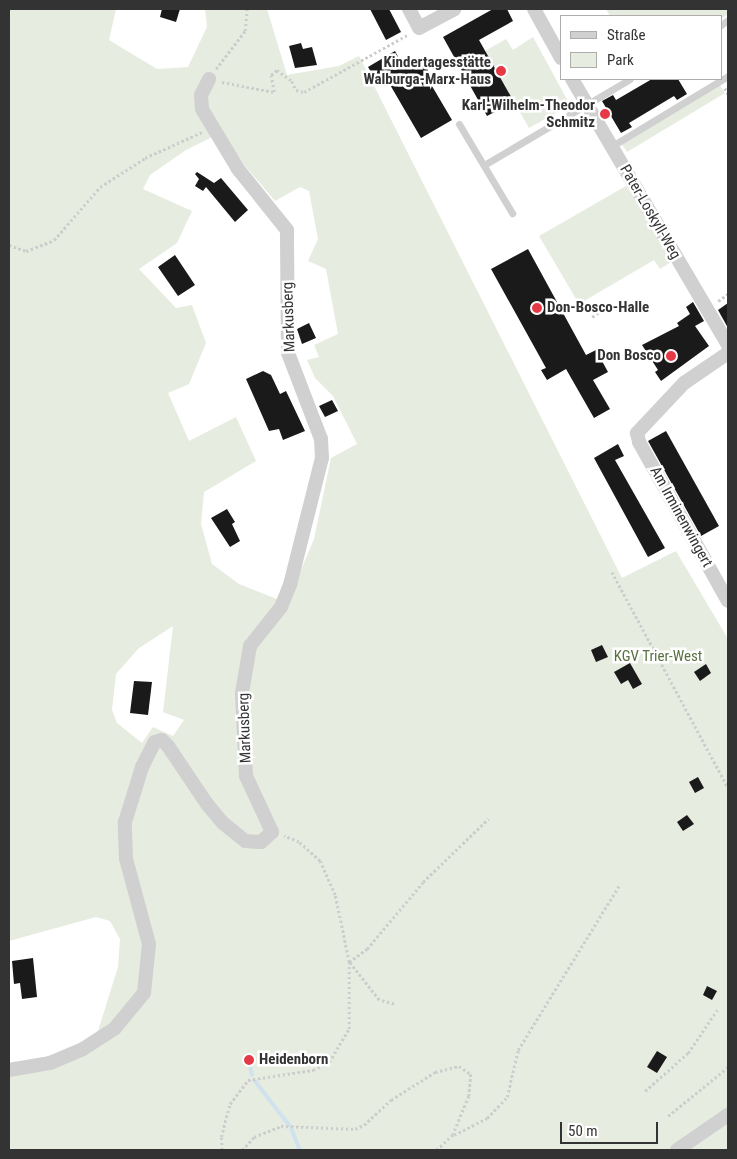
<!DOCTYPE html>
<meta charset="utf-8">
<style>
body{margin:0}
#map{position:relative;width:737px;height:1159px;overflow:hidden;background:#fff;font-family:"Roboto Condensed",sans-serif}
div>[style]{position:absolute}
.green>*{inset:0;background:#e6ecdf}
.stream>*{height:4px;margin:-2px;padding:0 2px;transform-origin:2px;border-radius:2px;background:#cfe2ee}
.building>*{inset:0;background:#1a1a1a}
.path>*{height:2.5px;margin-top:-1.25px;transform-origin:0;background:repeating-linear-gradient(90deg,#cdcdcd 0 2.5px,transparent 0 5px)}
.service>*{height:7px;margin:-3.5px;padding:0 3.5px;transform-origin:3.5px;border-radius:3.5px;background:#d0d0d0}
.minor>*{height:14px;margin:-7px;padding:0 7px;transform-origin:7px;border-radius:7px;background:#d0d0d0}
.dots>*{width:14px;height:14px;translate:-50% -50%;box-sizing:border-box;border:2px solid #fff;border-radius:50%}
span{translate:-50% -50%;white-space:nowrap;text-align:center;line-height:1.15;-webkit-text-stroke:5px #fff;paint-order:stroke}
.poi-label{font-size:15px;color:#333;font-weight:700}
.right{translate:-100% -50%;text-align:right}
.left{translate:0 -50%;text-align:left}
.street-label{font-size:15px;color:#333}
.park-label{font-size:15px;color:#56703f}
.frame{position:absolute;inset:0;border:10px solid #333;pointer-events:none}
.legend{position:absolute;left:560px;top:15px;width:162px;height:65px;box-sizing:border-box;background:#fff;border:1px solid #adadad;margin:0;padding:6px 9px;list-style:none;font-size:15px;color:#333}
.legend li{display:flex;align-items:center;gap:10px;height:25px}
.legend b{width:25px;border:1px solid #adadad}
.scale{position:absolute;left:560px;top:1122px;width:98px;height:22px;box-sizing:border-box;border:2px solid #333;border-top:0;padding-left:6px;font-size:15px;line-height:18px;white-space:nowrap;color:#333;-webkit-text-stroke:4px #fff;paint-order:stroke}
</style>
<div id="map">
<div class="green">
<div style="clip-path:polygon(evenodd,9px 9px,116px 9px,109px 40px,157px 69px,188px 67px,207px 27px,205px 9px,267px 9px,287px 75px,339px 66px,359px 56px,622px 578px,676px 551px,728px 639px,728px 1150px,9px 1150px,9px 1063px,38px 1060px,73px 1047px,98px 1031px,118px 967px,120px 939px,110px 921px,96px 917px,9px 941px,9px 9px,218px 134px,275px 201px,300px 187px,309px 191px,318px 239px,308px 261px,326px 269px,338px 334px,314px 345px,319px 357px,307px 360px,315px 378px,333px 396px,357px 444px,331px 458px,314px 539px,287px 603px,239px 584px,212px 564px,201px 524px,204px 492px,256px 461px,236px 417px,189px 441px,168px 393px,189px 384px,206px 343px,192px 305px,176px 308px,139px 269px,177px 243px,192px 211px,143px 189px,150px 175px,186px 150px,218px 134px,9px 9px,173px 626px,163px 712px,184px 720px,173px 736px,153px 727px,142px 743px,117px 723px,112px 710px,116px 674px,139px 648px,173px 626px)"></div>
<div style="clip-path:polygon(606px 9px,728px 9px,728px 14px,721px 19px,610px 16px)"></div>
<div style="clip-path:polygon(533px 37px,570px 105px,529px 128px,485px 51px,506px 39px,513px 50px)"></div>
<div style="clip-path:polygon(719px 84px,725px 93px,627px 152px,621px 143px)"></div>
<div style="clip-path:polygon(626px 186px,673px 261px,660px 269px,654px 260px,579px 304px,539px 236px)"></div>
</div>
<div class="stream">
<div style="left:249px;top:1060px;width:15px;rotate:79deg"></div>
<div style="left:254px;top:1080px;width:57px;rotate:52.1deg"></div>
<div style="left:291px;top:1128px;width:24px;rotate:68deg"></div>
</div>
<div class="building">
<div style="clip-path:polygon(162px 9px,180px 9px,176px 22px,160px 17px)"></div>
<div style="clip-path:polygon(370px 9px,389px 9px,401px 32px,386px 40px)"></div>
<div style="clip-path:polygon(493px 9px,507px 9px,513px 21px,479px 40px,514px 102px,487px 116px,443px 37px)"></div>
<div style="clip-path:polygon(301px 43px,303px 49px,312px 47px,317px 65px,295px 68px,289px 46px)"></div>
<div style="clip-path:polygon(395px 51px,404px 68px,421px 58px,433px 79px,429px 81px,452px 120px,421px 138px,389px 83px,385px 85px,379px 74px,374px 77px,368px 67px)"></div>
<div style="clip-path:polygon(652px 79px,678px 79px,687px 94px,677px 100px,674px 96px,629px 123px,632px 127px,621px 133px,602px 101px,613px 95px,616px 100px)"></div>
<div style="clip-path:polygon(197px 172px,214px 183px,221px 178px,248px 210px,235px 222px,206px 187px,203px 191px,195px 186px,199px 179px,195px 174px)"></div>
<div style="clip-path:polygon(528px 249px,586px 355px,596px 350px,608px 372px,593px 380px,610px 409px,594px 418px,566px 369px,547px 380px,541px 370px,546px 368px,491px 269px)"></div>
<div style="clip-path:polygon(175px 255px,195px 285px,178px 296px,158px 267px)"></div>
<div style="clip-path:polygon(693px 302px,704px 321px,695px 326px,709px 346px,661px 381px,655px 372px,658px 370px,642px 345px,679px 326px,677px 323px,690px 314px,686px 307px)"></div>
<div style="clip-path:polygon(728px 303px,728px 328px,718px 310px)"></div>
<div style="clip-path:polygon(309px 323px,316px 338px,302px 344px,297px 329px)"></div>
<div style="clip-path:polygon(263px 371px,271px 375px,280px 394px,286px 391px,305px 431px,283px 440px,279px 429px,269px 431px,246px 379px)"></div>
<div style="clip-path:polygon(332px 400px,338px 411px,325px 417px,319px 406px)"></div>
<div style="clip-path:polygon(666px 431px,719px 526px,701px 536px,648px 441px)"></div>
<div style="clip-path:polygon(618px 444px,624px 456px,615px 460px,665px 548px,648px 557px,594px 458px)"></div>
<div style="clip-path:polygon(227px 509px,235px 522px,232px 524px,240px 541px,230px 547px,211px 518px)"></div>
<div style="clip-path:polygon(602px 645px,608px 657px,596px 662px,591px 650px)"></div>
<div style="clip-path:polygon(630px 663px,642px 684px,633px 689px,628px 680px,621px 684px,614px 672px)"></div>
<div style="clip-path:polygon(706px 664px,711px 673px,700px 681px,694px 672px)"></div>
<div style="clip-path:polygon(134px 681px,152px 682px,148px 715px,130px 713px)"></div>
<div style="clip-path:polygon(698px 777px,704px 788px,695px 793px,689px 782px)"></div>
<div style="clip-path:polygon(687px 815px,694px 824px,683px 831px,677px 822px)"></div>
<div style="clip-path:polygon(33px 958px,37px 997px,22px 999px,20px 983px,14px 984px,12px 961px)"></div>
<div style="clip-path:polygon(707px 986px,717px 991px,712px 1000px,703px 995px)"></div>
<div style="clip-path:polygon(657px 1051px,667px 1057px,657px 1073px,647px 1067px)"></div>
</div>
<div class="path">
<div style="left:216px;top:69px;width:48px;rotate:-52.7deg"></div>
<div style="left:245px;top:31px;width:22px;rotate:-85deg"></div>
<div style="left:222px;top:82px;width:53px;rotate:10.9deg"></div>
<div style="left:274px;top:92px;width:17px;rotate:-100deg"></div>
<div style="left:271px;top:75px;width:8px;rotate:-40deg"></div>
<div style="left:277px;top:70px;width:19px;rotate:36deg"></div>
<div style="left:292px;top:81px;width:10px;rotate:66deg"></div>
<div style="left:296px;top:90px;width:8px;rotate:14deg"></div>
<div style="left:304px;top:92px;width:120px;rotate:-28.9deg"></div>
<div style="left:725px;top:88px;width:7px;rotate:63deg"></div>
<div style="left:9px;top:245px;width:18px;rotate:19deg"></div>
<div style="left:26px;top:251px;width:30px;rotate:-21deg"></div>
<div style="left:54px;top:240px;width:70px;rotate:-49deg"></div>
<div style="left:100px;top:187px;width:54px;rotate:-32.8deg"></div>
<div style="left:145px;top:158px;width:63px;rotate:-24.5deg"></div>
<div style="left:718px;top:301px;width:12px;rotate:-35deg"></div>
<div style="left:592px;top:317px;width:21px;rotate:-35deg"></div>
<div style="left:612px;top:572px;width:244px;rotate:61.7deg"></div>
<div style="left:394px;top:1004px;width:16px;rotate:-165deg"></div>
<div style="left:379px;top:1000px;width:48px;rotate:-128.3deg"></div>
<div style="left:349px;top:962px;width:22px;rotate:-36deg"></div>
<div style="left:367px;top:949px;width:87px;rotate:-50.1deg"></div>
<div style="left:423px;top:882px;width:91px;rotate:-44.1deg"></div>
<div style="left:645px;top:1091px;width:57px;rotate:-41.5deg"></div>
<div style="left:688px;top:1053px;width:52px;rotate:-56deg"></div>
<div style="left:668px;top:1116px;width:77px;rotate:-39.2deg"></div>
<div style="left:454px;top:1135px;width:37px;rotate:-27deg"></div>
<div style="left:487px;top:1118px;width:29px;rotate:-46deg"></div>
<div style="left:507px;top:1097px;width:48px;rotate:-76.8deg"></div>
<div style="left:518px;top:1050px;width:195px;rotate:-58.4deg"></div>
<div style="left:222px;top:1150px;width:13px;rotate:-94deg"></div>
<div style="left:221px;top:1137px;width:34px;rotate:-75deg"></div>
<div style="left:230px;top:1104px;width:30px;rotate:-53deg"></div>
<div style="left:248px;top:1080px;width:66px;rotate:-8.7deg"></div>
<div style="left:313px;top:1070px;width:18px;rotate:-27deg"></div>
<div style="left:329px;top:1062px;width:39px;rotate:-59deg"></div>
<div style="left:349px;top:1029px;width:67px;rotate:-90deg"></div>
<div style="left:349px;top:962px;width:68px;rotate:-101.8deg"></div>
<div style="left:335px;top:895px;width:37px;rotate:-114deg"></div>
<div style="left:320px;top:861px;width:28px;rotate:-138deg"></div>
<div style="left:299px;top:842px;width:16px;rotate:-158deg"></div>
<div style="left:242px;top:1150px;width:18px;rotate:-47deg"></div>
<div style="left:254px;top:1137px;width:29px;rotate:-22deg"></div>
<div style="left:281px;top:1126px;width:74px;rotate:2.3deg"></div>
<div style="left:355px;top:1129px;width:10px;rotate:-24deg"></div>
<div style="left:364px;top:1125px;width:37px;rotate:-43deg"></div>
<div style="left:391px;top:1100px;width:52px;rotate:-32.5deg"></div>
<div style="left:435px;top:1072px;width:25px;rotate:-14deg"></div>
<div style="left:459px;top:1066px;width:14px;rotate:34deg"></div>
<div style="left:471px;top:1074px;width:22px;rotate:95deg"></div>
<div style="left:469px;top:1096px;width:42px;rotate:112.3deg"></div>
<div style="left:453px;top:1135px;width:22px;rotate:137deg"></div>
</div>
<div class="service">
<div style="left:721px;top:25px;width:9px;rotate:-36deg"></div>
<div style="left:459px;top:124px;width:104px;rotate:59.2deg"></div>
<div style="left:612px;top:146px;width:135px;rotate:-31.1deg"></div>
<div style="left:484px;top:165px;width:169px;rotate:-30.5deg"></div>
</div>
<div class="minor">
<div style="left:409px;top:9px;width:21px;rotate:62deg"></div>
<div style="left:419px;top:28px;width:40px;rotate:-28deg"></div>
<div style="left:534px;top:9px;width:56px;rotate:61.1deg"></div>
<div style="left:572px;top:79px;width:308px;rotate:59.6deg"></div>
<div style="left:728px;top:353px;width:53px;rotate:145.7deg"></div>
<div style="left:684px;top:383px;width:69px;rotate:133.2deg"></div>
<div style="left:637px;top:433px;width:9px;rotate:77deg"></div>
<div style="left:639px;top:442px;width:182px;rotate:60.8deg"></div>
<div style="left:9px;top:1070px;width:42px;rotate:-9.7deg"></div>
<div style="left:50px;top:1063px;width:36px;rotate:-23deg"></div>
<div style="left:83px;top:1049px;width:38px;rotate:-33deg"></div>
<div style="left:115px;top:1028px;width:45px;rotate:-50.4deg"></div>
<div style="left:144px;top:993px;width:49px;rotate:-84.2deg"></div>
<div style="left:149px;top:944px;width:88px;rotate:-105.1deg"></div>
<div style="left:126px;top:859px;width:37px;rotate:-92deg"></div>
<div style="left:125px;top:822px;width:58px;rotate:-72.8deg"></div>
<div style="left:142px;top:767px;width:28px;rotate:-63deg"></div>
<div style="left:155px;top:742px;width:7px;rotate:-16deg"></div>
<div style="left:162px;top:740px;width:8px;rotate:45deg"></div>
<div style="left:168px;top:746px;width:70px;rotate:56.1deg"></div>
<div style="left:207px;top:804px;width:25px;rotate:50deg"></div>
<div style="left:223px;top:823px;width:28px;rotate:39deg"></div>
<div style="left:245px;top:841px;width:16px;rotate:4deg"></div>
<div style="left:261px;top:842px;width:15px;rotate:-42deg"></div>
<div style="left:272px;top:832px;width:62px;rotate:-114.9deg"></div>
<div style="left:246px;top:776px;width:83px;rotate:-92.8deg"></div>
<div style="left:242px;top:693px;width:48px;rotate:-80.3deg"></div>
<div style="left:250px;top:646px;width:50px;rotate:-51.5deg"></div>
<div style="left:281px;top:607px;width:24px;rotate:-68deg"></div>
<div style="left:290px;top:585px;width:131px;rotate:-75.9deg"></div>
<div style="left:322px;top:458px;width:19px;rotate:-93deg"></div>
<div style="left:321px;top:439px;width:92px;rotate:-111deg"></div>
<div style="left:288px;top:353px;width:123px;rotate:-90.5deg"></div>
<div style="left:287px;top:230px;width:78px;rotate:-128.8deg"></div>
<div style="left:238px;top:169px;width:70px;rotate:-121deg"></div>
<div style="left:202px;top:109px;width:14px;rotate:-94deg"></div>
<div style="left:201px;top:95px;width:18px;rotate:-63deg"></div>
<div style="left:677px;top:1150px;width:62px;rotate:-34.5deg"></div>
</div>
<div class="dots">
<div style="left:501px;top:71px;background:#e63946"></div>
<div style="left:605px;top:114px;background:#e63946"></div>
<div style="left:537px;top:308px;background:#e63946"></div>
<div style="left:671px;top:356px;background:#e63946"></div>
<div style="left:249px;top:1060px;background:#e63946"></div>
</div>
<div class="poi-label">
<span class="right" style="left:491px;top:71px">Kindertagesstätte<br>Walburga-Marx-Haus</span>
<span class="right" style="left:595px;top:114px">Karl-Wilhelm-Theodor<br>Schmitz</span>
<span class="left" style="left:547px;top:308px">Don-Bosco-Halle</span>
<span class="right" style="left:661px;top:356px">Don Bosco</span>
<span class="left" style="left:259px;top:1060px">Heidenborn</span>
</div>
<div class="street-label">
<span style="left:650px;top:212px;rotate:60deg">Pater-Loskyll-Weg</span>
<span style="left:289px;top:317px;rotate:-92deg">Markusberg</span>
<span style="left:681px;top:517px;rotate:61deg">Am Irminenwingert</span>
<span style="left:245px;top:728px;rotate:-92deg">Markusberg</span>
</div>
<div class="park-label">
<span style="left:658px;top:657px">KGV Trier-West</span>
</div>
<div class="frame"></div>
<ul class="legend">
<li><b style="height:6px;background:#d0d0d0"></b>Straße</li>
<li><b style="height:14px;background:#e6ecdf"></b>Park</li>
</ul>
<div class="scale">50 m</div>
</div>
